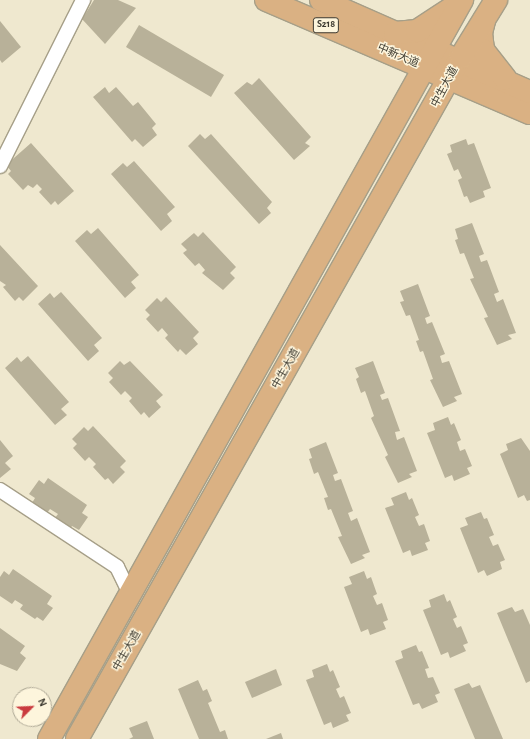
<!DOCTYPE html>
<meta charset="utf-8">
<style>
body{margin:0}
#map{position:relative;width:530px;height:739px;overflow:hidden;background:#efe8cf;font-family:"Alegreya Sans","Noto Sans SC",sans-serif}
div>[style]{position:absolute}
.building>*{inset:0;background:#b8b199}
.roads{filter:drop-shadow(1px 0 #a69f88) drop-shadow(-1px 0 #a69f88) drop-shadow(0 1px #a69f88) drop-shadow(0 -1px #a69f88)}
.street>*{height:14px;margin:-7px;padding:0 7px;transform-origin:7px;border-radius:7px;background:#fff}
.primary>*{height:22px;margin:-11px;padding:0 11px;transform-origin:11px;border-radius:11px;background:#dab183}
span{translate:-50% -50%;white-space:nowrap;text-align:center;line-height:1.15;-webkit-text-stroke:3px #fdf5dc;paint-order:stroke}
.shield-label span{padding:1px 3px;background:#fdf5dc;border:1px solid;border-radius:3px;-webkit-text-stroke-width:0}
.shield-label{font-size:10px;color:#3c392f;font-weight:700}
.street-label{font-size:11px;color:#3c392f}
.north{position:absolute;left:12px;top:687px;width:40px;height:40px;box-sizing:border-box;background:#fdf5dc;border:1px solid #b0aa97;border-radius:50%;rotate:66deg;font-size:11px;font-weight:700;line-height:16px;text-align:center;color:#3c392f}
.north::after{content:'';display:block;margin:auto;width:14px;height:18px;background:#ca3b3f;clip-path:polygon(50% 0,100% 100%,50% 72%,0 100%)}
</style>
<div id="map">
<div class="building">
<div style="clip-path:polygon(94px 0,118px 0,136px 8px,105px 44px,82px 19px)"></div>
<div style="clip-path:polygon(0 21px,21px 47px,2px 63px,0 60px)"></div>
<div style="clip-path:polygon(139px 25px,224px 75px,211px 97px,126px 47px)"></div>
<div style="clip-path:polygon(259px 78px,311px 137px,305px 143px,310px 146px,294px 160px,234px 93px,247px 82px,252px 85px)"></div>
<div style="clip-path:polygon(105px 87px,109px 93px,116px 87px,133px 106px,138px 102px,156px 124px,152px 128px,157px 135px,143px 147px,135px 139px,132px 142px,93px 97px)"></div>
<div style="clip-path:polygon(200px 134px,205px 139px,211px 134px,272px 202px,267px 208px,271px 213px,259px 224px,188px 146px)"></div>
<div style="clip-path:polygon(466px 139px,468px 145px,474px 143px,491px 188px,483px 191px,485px 197px,470px 203px,467px 196px,464px 197px,458px 180px,462px 178px,458px 169px,454px 171px,447px 154px,452px 152px,450px 145px)"></div>
<div style="clip-path:polygon(31px 143px,74px 191px,58px 205px,55px 201px,51px 205px,39px 192px,42px 189px,37px 184px,33px 188px,28px 185px,23px 190px,8px 174px,11px 171px,6px 165px)"></div>
<div style="clip-path:polygon(134px 161px,175px 207px,167px 214px,172px 221px,161px 231px,111px 174px,123px 163px,127px 167px)"></div>
<div style="clip-path:polygon(472px 223px,484px 254px,479px 256px,481px 262px,487px 260px,499px 292px,494px 294px,497px 302px,503px 299px,516px 333px,508px 335px,512px 339px,497px 345px,484px 318px,488px 317px,470px 279px,474px 278px,464px 253px,460px 254px,455px 240px,458px 239px,455px 229px)"></div>
<div style="clip-path:polygon(98px 228px,139px 275px,131px 282px,136px 288px,125px 298px,75px 241px,87px 230px,91px 234px)"></div>
<div style="clip-path:polygon(203px 232px,236px 267px,230px 273px,235px 278px,223px 290px,202px 273px,205px 270px,199px 263px,195px 266px,183px 253px,187px 250px,181px 244px,194px 233px,198px 237px)"></div>
<div style="clip-path:polygon(0 245px,38px 286px,23px 301px,19px 297px,15px 301px,3px 287px,6px 285px,0 281px)"></div>
<div style="clip-path:polygon(418px 284px,430px 316px,425px 318px,427px 324px,432px 322px,445px 354px,440px 356px,442px 363px,449px 361px,462px 394px,454px 397px,457px 401px,443px 407px,430px 380px,433px 379px,423px 351px,420px 352px,416px 341px,419px 340px,410px 315px,406px 316px,400px 302px,404px 301px,400px 291px)"></div>
<div style="clip-path:polygon(61px 292px,102px 338px,94px 345px,99px 351px,88px 361px,38px 304px,50px 293px,54px 298px)"></div>
<div style="clip-path:polygon(166px 297px,199px 332px,193px 338px,198px 344px,186px 355px,180px 349px,178px 352px,165px 338px,168px 335px,162px 328px,158px 332px,146px 319px,150px 315px,145px 310px,157px 298px,161px 302px)"></div>
<div style="clip-path:polygon(28px 356px,69px 402px,61px 409px,67px 415px,55px 425px,5px 368px,17px 357px,21px 362px)"></div>
<div style="clip-path:polygon(120px 361px,124px 365px,130px 361px,163px 395px,156px 401px,161px 407px,149px 418px,144px 412px,141px 415px,129px 401px,132px 398px,125px 391px,121px 395px,109px 382px,113px 378px,108px 373px)"></div>
<div style="clip-path:polygon(373px 361px,385px 393px,380px 395px,382px 400px,388px 398px,400px 431px,395px 432px,397px 440px,404px 437px,417px 471px,409px 474px,412px 477px,398px 483px,385px 457px,388px 455px,371px 418px,374px 416px,365px 391px,361px 393px,356px 379px,359px 377px,355px 368px)"></div>
<div style="clip-path:polygon(448px 417px,451px 425px,454px 423px,461px 440px,457px 442px,460px 451px,465px 449px,472px 466px,467px 468px,470px 474px,454px 481px,452px 475px,445px 478px,427px 433px,435px 430px,433px 423px)"></div>
<div style="clip-path:polygon(93px 426px,126px 461px,120px 467px,125px 472px,113px 484px,108px 478px,105px 480px,93px 467px,96px 464px,89px 457px,85px 461px,73px 448px,77px 444px,72px 439px,84px 427px,88px 431px)"></div>
<div style="clip-path:polygon(521px 438px,530px 451px,530px 500px,527px 501px,524px 495px,518px 498px,500px 454px,508px 450px,506px 444px)"></div>
<div style="clip-path:polygon(0 440px,13px 456px,5px 463px,11px 469px,0 478px)"></div>
<div style="clip-path:polygon(326px 442px,338px 473px,333px 475px,335px 481px,341px 479px,353px 511px,348px 513px,351px 521px,357px 518px,370px 552px,362px 555px,365px 558px,351px 564px,338px 537px,342px 536px,331px 509px,328px 510px,324px 498px,328px 497px,318px 472px,314px 474px,309px 459px,312px 458px,309px 449px)"></div>
<div style="clip-path:polygon(48px 478px,87px 505px,82px 513px,88px 517px,79px 530px,72px 526px,70px 529px,55px 518px,58px 514px,50px 509px,47px 513px,32px 503px,35px 498px,29px 494px,39px 480px,44px 484px)"></div>
<div style="clip-path:polygon(406px 492px,409px 500px,412px 498px,419px 515px,415px 517px,419px 526px,424px 524px,430px 541px,425px 543px,428px 550px,412px 556px,410px 550px,403px 553px,385px 508px,394px 505px,391px 498px)"></div>
<div style="clip-path:polygon(481px 512px,484px 519px,487px 518px,494px 535px,489px 537px,493px 546px,498px 544px,505px 560px,500px 562px,502px 569px,487px 576px,484px 570px,478px 573px,460px 528px,468px 525px,465px 518px)"></div>
<div style="clip-path:polygon(13px 569px,52px 596px,47px 604px,53px 608px,43px 621px,37px 617px,35px 619px,20px 609px,23px 605px,15px 600px,12px 604px,0 596px,0 577px,4px 571px,9px 575px)"></div>
<div style="clip-path:polygon(364px 571px,367px 579px,371px 577px,377px 594px,373px 596px,377px 605px,382px 603px,388px 620px,383px 622px,386px 629px,370px 635px,368px 629px,361px 632px,344px 587px,352px 584px,349px 577px)"></div>
<div style="clip-path:polygon(444px 594px,447px 602px,450px 600px,457px 617px,453px 619px,457px 628px,461px 626px,468px 643px,463px 645px,466px 651px,450px 658px,448px 652px,441px 655px,423px 610px,431px 607px,429px 600px)"></div>
<div style="clip-path:polygon(512px 607px,515px 612px,523px 609px,530px 625px,530px 681px,526px 683px,497px 613px)"></div>
<div style="clip-path:polygon(0 628px,25px 646px,20px 653px,26px 658px,17px 671px,0 664px)"></div>
<div style="clip-path:polygon(416px 645px,419px 652px,422px 651px,429px 668px,425px 669px,428px 678px,433px 677px,440px 693px,435px 695px,438px 702px,422px 709px,419px 703px,413px 705px,395px 661px,403px 658px,401px 651px)"></div>
<div style="clip-path:polygon(327px 664px,330px 672px,333px 670px,340px 687px,336px 689px,340px 698px,344px 696px,351px 713px,346px 715px,349px 721px,333px 728px,331px 722px,324px 725px,306px 680px,314px 677px,312px 670px)"></div>
<div style="clip-path:polygon(276px 669px,282px 685px,252px 698px,245px 682px)"></div>
<div style="clip-path:polygon(198px 680px,203px 691px,207px 689px,212px 701px,208px 703px,220px 732px,225px 730px,228px 739px,199px 739px,178px 689px)"></div>
<div style="clip-path:polygon(469px 683px,472px 688px,480px 685px,503px 739px,475px 739px,454px 689px)"></div>
<div style="clip-path:polygon(147px 721px,154px 739px,129px 739px,133px 737px,129px 728px)"></div>
<div style="clip-path:polygon(281px 733px,283px 739px,266px 739px)"></div>
</div>
<div class="roads">
<div class="street">
<div style="left:0;top:166px;width:186px;rotate:-63.4deg"></div>
<div style="left:0;top:490px;width:140px;rotate:33.3deg"></div>
<div style="left:117px;top:567px;width:30px;rotate:64deg"></div>
</div>
<div class="primary">
<div style="left:266px;top:0;width:287px;rotate:23.2deg"></div>
<div style="left:321px;top:0;width:228px;rotate:23.8deg"></div>
<div style="left:484px;top:21px;width:12px;rotate:104deg"></div>
<div style="left:481px;top:33px;width:17px;rotate:83deg"></div>
<div style="left:483px;top:50px;width:36px;rotate:52deg"></div>
<div style="left:395px;top:33px;width:22px;rotate:-5deg"></div>
<div style="left:417px;top:31px;width:42px;rotate:-33.3deg"></div>
<div style="left:49px;top:739px;width:847px;rotate:-60.8deg"></div>
<div style="left:77px;top:739px;width:783px;rotate:-60.62deg"></div>
<div style="left:461px;top:57px;width:67px;rotate:-58.4deg"></div>
</div>
</div>
<div class="shield-label">
<span style="left:326px;top:25px">S218</span>
</div>
<div class="street-label">
<span style="left:398px;top:56px;rotate:23deg">中新大道</span>
<span style="left:445px;top:87px;rotate:-62deg">中生大道</span>
<span style="left:286px;top:369px;rotate:-60deg">中生大道</span>
<span style="left:127px;top:651px;rotate:-60deg">中生大道</span>
</div>
<div class="north">N</div>
</div>
